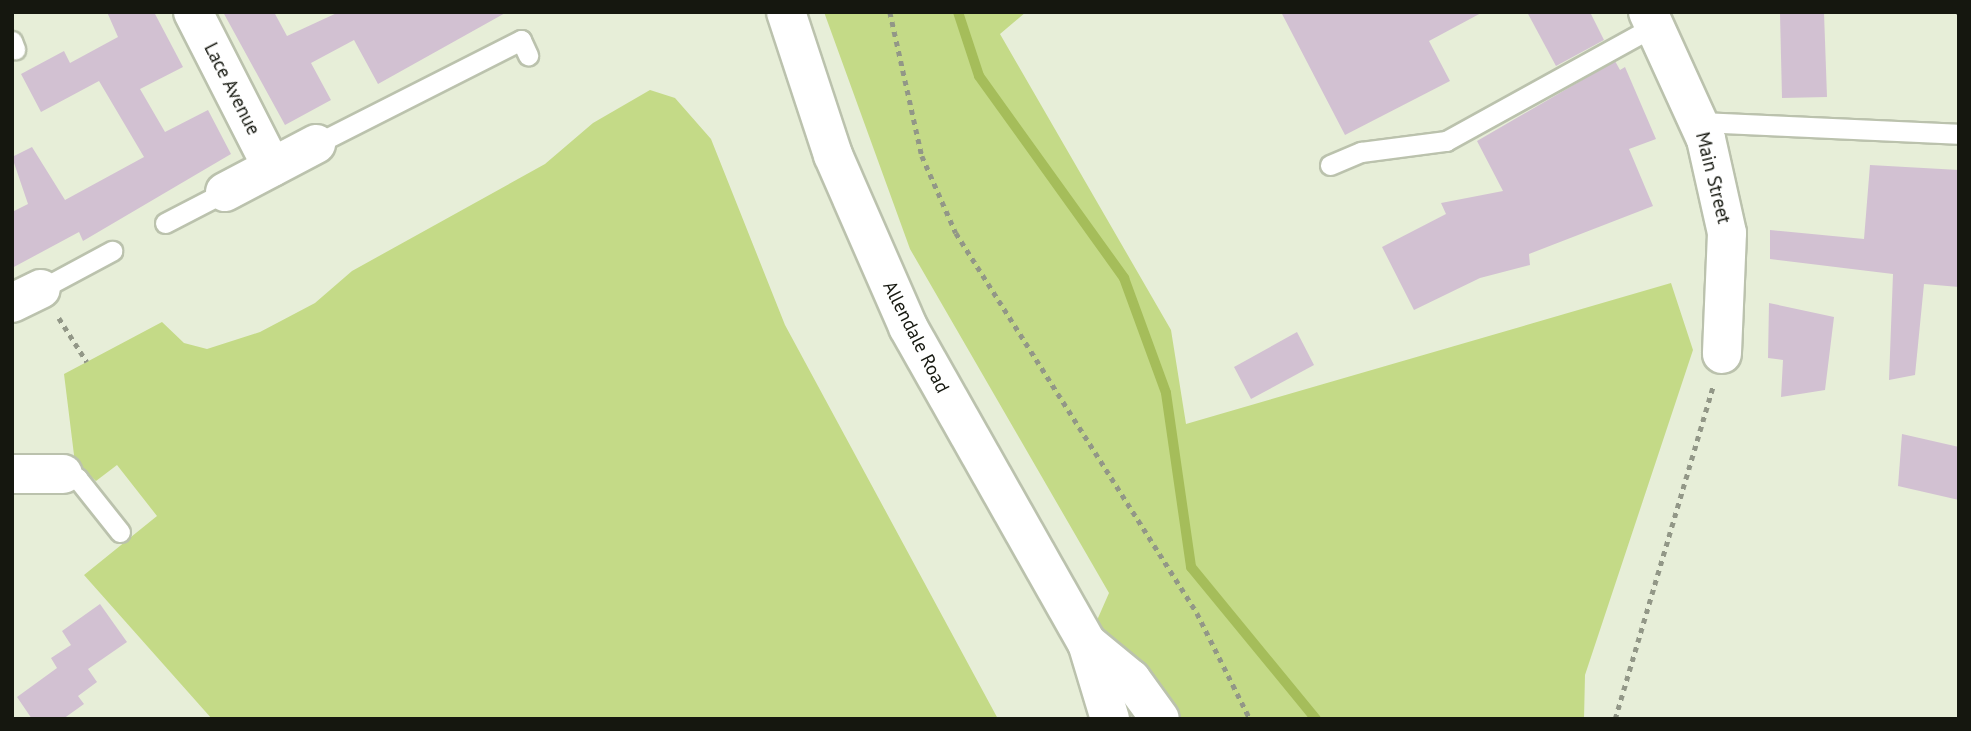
<!DOCTYPE html>
<style>
body{margin:0}
#map{position:relative;width:1971px;height:731px;overflow:hidden;background:#e7eed8;font-family:"PT Sans",sans-serif}
div>[style]{position:absolute}
.green>*{inset:0;background:#c4da87}
.stream>*{height:10px;margin:-5px;padding:0 5px;transform-origin:5px;border-radius:5px;background:#a5bd5a}
.building>*{inset:0;background:#d2c1d2}
.path>*{height:4.5px;margin-top:-2.25px;transform-origin:0;background:repeating-linear-gradient(90deg,#929787 0 5px,transparent 0 10px)}
.roads{filter:drop-shadow(2px 0 #bbc2ad) drop-shadow(-2px 0 #bbc2ad) drop-shadow(0 2px #bbc2ad) drop-shadow(0 -2px #bbc2ad)}
.service>*{height:19px;margin:-9.5px;padding:0 9.5px;transform-origin:9.5px;border-radius:9.5px;background:#fff}
.minor>*{height:38px;margin:-19px;padding:0 19px;transform-origin:19px;border-radius:19px;background:#fff}
span{translate:-50% -50%;white-space:nowrap;text-align:center;line-height:1.15;-webkit-text-stroke:6px #fff;paint-order:stroke}
.street-label{font-size:19px;color:#15170f}
.frame{position:absolute;inset:0;border:14px solid #15170f;pointer-events:none}
</style>
<div id="map">
<div class="green">
<div style="clip-path:polygon(824px 12px,1026px 12px,1000px 34px,1171px 330px,1186px 424px,1671px 283px,1693px 350px,1585px 675px,1584px 719px,1160px 719px,1087px 643px,1109px 593px,910px 249px)"></div>
<div style="clip-path:polygon(650px 90px,675px 98px,711px 139px,785px 325px,998px 719px,212px 719px,84px 575px,157px 516px,117px 465px,96px 481px,75px 463px,64px 374px,162px 322px,184px 343px,207px 349px,260px 332px,315px 303px,352px 271px,545px 164px,593px 123px)"></div>
</div>
<div class="stream">
<div style="left:958px;top:12px;width:67px;rotate:71.8deg"></div>
<div style="left:979px;top:76px;width:249px;rotate:54.3deg"></div>
<div style="left:1124px;top:278px;width:122px;rotate:69.9deg"></div>
<div style="left:1166px;top:393px;width:176px;rotate:81.8deg"></div>
<div style="left:1191px;top:567px;width:197px;rotate:50.6deg"></div>
</div>
<div class="building">
<div style="clip-path:polygon(107px 12px,154px 12px,183px 67px,140px 89px,165px 132px,208px 110px,231px 154px,83px 241px,79px 232px,12px 268px,12px 212px,28px 204px,12px 157px,32px 147px,65px 200px,144px 157px,99px 81px,41px 112px,21px 74px,64px 51px,70px 63px,118px 37px)"></div>
<div style="clip-path:polygon(223px 12px,274px 12px,287px 36px,339px 12px,507px 12px,378px 84px,354px 40px,311px 63px,331px 100px,285px 125px)"></div>
<div style="clip-path:polygon(1281px 12px,1483px 12px,1429px 41px,1450px 81px,1345px 135px)"></div>
<div style="clip-path:polygon(1527px 12px,1590px 12px,1604px 40px,1556px 66px)"></div>
<div style="clip-path:polygon(1824px 13px,1827px 97px,1782px 98px,1780px 14px)"></div>
<div style="clip-path:polygon(1615px 61px,1620px 70px,1625px 67px,1656px 139px,1629px 149px,1653px 206px,1529px 254px,1530px 265px,1480px 278px,1414px 310px,1382px 247px,1446px 214px,1441px 203px,1503px 191px,1477px 141px)"></div>
<div style="clip-path:polygon(1870px 165px,1959px 170px,1959px 287px,1924px 284px,1915px 375px,1889px 380px,1893px 274px,1770px 259px,1770px 230px,1864px 239px)"></div>
<div style="clip-path:polygon(1769px 303px,1834px 317px,1825px 390px,1781px 397px,1783px 360px,1768px 358px)"></div>
<div style="clip-path:polygon(1297px 332px,1314px 365px,1251px 399px,1234px 367px)"></div>
<div style="clip-path:polygon(1902px 434px,1959px 447px,1959px 500px,1898px 486px)"></div>
<div style="clip-path:polygon(100px 604px,127px 642px,88px 669px,97px 682px,78px 696px,84px 704px,63px 719px,32px 719px,17px 697px,57px 668px,51px 658px,71px 645px,62px 631px)"></div>
</div>
<div class="path">
<div style="left:890px;top:12px;width:148px;rotate:77.5deg"></div>
<div style="left:922px;top:156px;width:84px;rotate:66.2deg"></div>
<div style="left:956px;top:233px;width:450px;rotate:57.6deg"></div>
<div style="left:1197px;top:613px;width:119px;rotate:63.4deg"></div>
<div style="left:1958px;top:12px;width:1px;rotate:45deg"></div>
<div style="left:59px;top:318px;width:52px;rotate:57.5deg"></div>
<div style="left:1615px;top:719px;width:348px;rotate:-73.6deg"></div>
</div>
<div class="roads">
<div class="service">
<div style="left:12px;top:41px;width:9px;rotate:69deg"></div>
<div style="left:1699px;top:122px;width:260px;rotate:2.6deg"></div>
<div style="left:316px;top:144px;width:230px;rotate:-26.9deg"></div>
<div style="left:521px;top:40px;width:17px;rotate:65deg"></div>
<div style="left:1330px;top:165px;width:34px;rotate:-23deg"></div>
<div style="left:1361px;top:152px;width:86px;rotate:-7.4deg"></div>
<div style="left:1446px;top:141px;width:238px;rotate:-28.9deg"></div>
<div style="left:165px;top:223px;width:68px;rotate:-27.3deg"></div>
<div style="left:41px;top:289px;width:81px;rotate:-28.2deg"></div>
<div style="left:63px;top:474px;width:15px;rotate:16deg"></div>
<div style="left:77px;top:478px;width:69px;rotate:51.5deg"></div>
</div>
<div class="minor">
<div style="left:193px;top:12px;width:174px;rotate:63deg"></div>
<div style="left:786px;top:12px;width:151px;rotate:71.8deg"></div>
<div style="left:833px;top:155px;width:188px;rotate:66.4deg"></div>
<div style="left:908px;top:327px;width:363px;rotate:60.5deg"></div>
<div style="left:1648px;top:12px;width:140px;rotate:65.5deg"></div>
<div style="left:1706px;top:139px;width:96px;rotate:77.4deg"></div>
<div style="left:1727px;top:233px;width:121px;rotate:92.4deg"></div>
<div style="left:225px;top:192px;width:103px;rotate:-27.8deg"></div>
<div style="left:12px;top:303px;width:32px;rotate:-26deg"></div>
<div style="left:12px;top:474px;width:51px"></div>
<div style="left:1110px;top:719px;width:79px;rotate:-106.8deg"></div>
<div style="left:1087px;top:643px;width:57px;rotate:39.3deg"></div>
<div style="left:1131px;top:679px;width:49px;rotate:54.1deg"></div>
</div>
</div>
<div class="street-label">
<span style="left:232px;top:89px;rotate:63deg">Lace Avenue</span>
<span style="left:1713px;top:178px;rotate:76deg">Main Street</span>
<span style="left:916px;top:337px;rotate:63deg">Allendale Road</span>
</div>
<div class="frame"></div>
</div>
